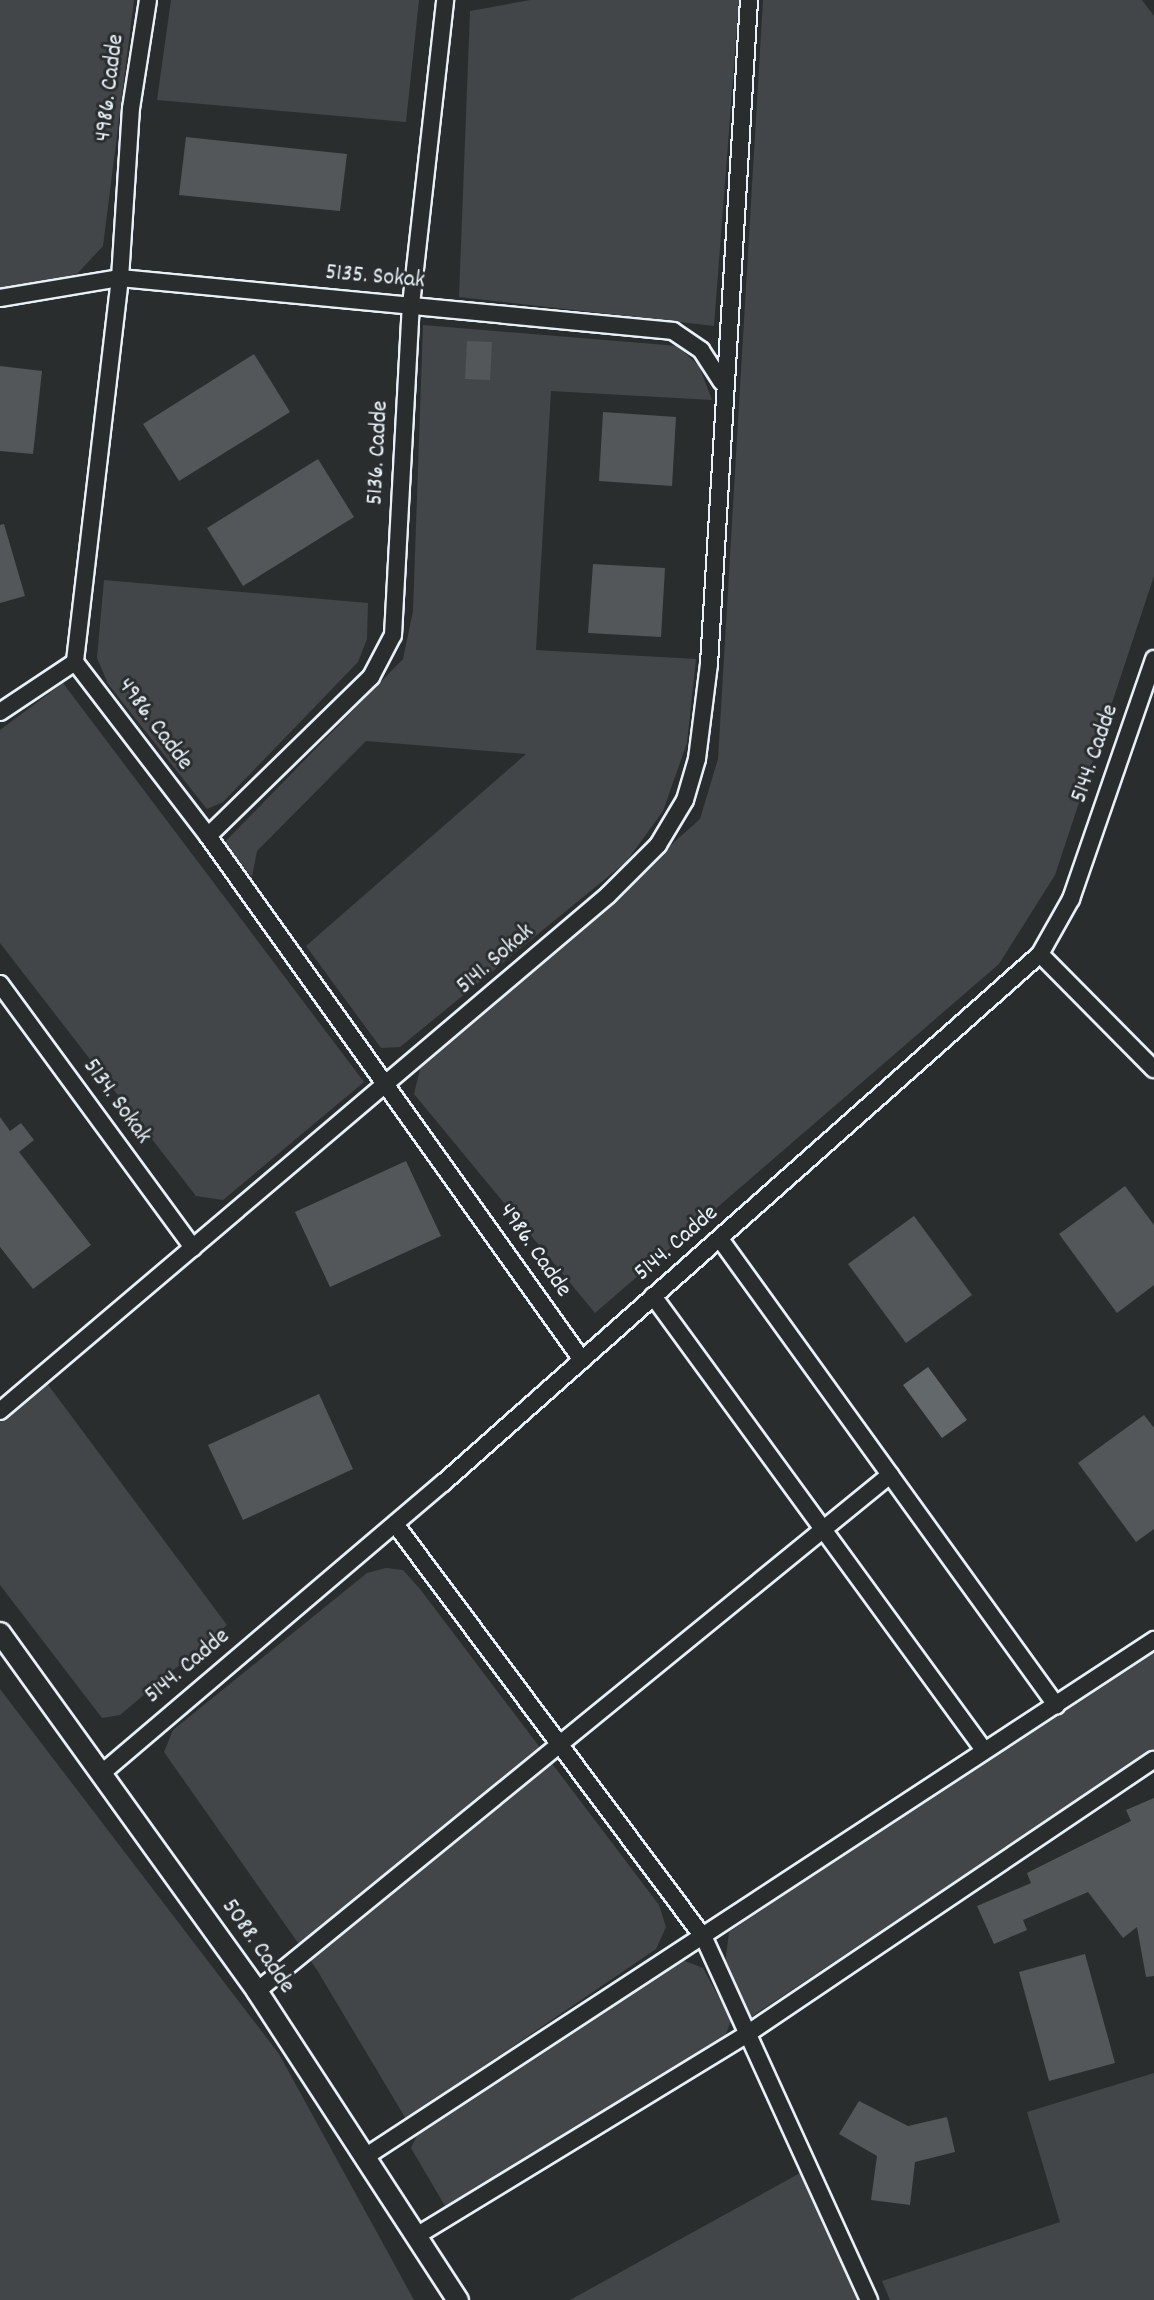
<!DOCTYPE html>
<style>
body{margin:0}
#map{position:relative;width:1154px;height:2300px;overflow:hidden;background:#2a2d2e;font-family:Dekko,sans-serif}
div>[style]{position:absolute}
.green>*{inset:0;background:#424648}
.water>*{inset:0;background:#63686b}
.building>*{inset:0;background:#535759}
.roads{filter:drop-shadow(2px 0 #e8f1f8) drop-shadow(-2px 0 #e8f1f8) drop-shadow(0 2px #e8f1f8) drop-shadow(0 -2px #e8f1f8)}
.minor>*{height:16px;margin:-8px;padding:0 8px;transform-origin:8px;border-radius:8px;background:#2a2d2e}
.tertiary>*{height:20px;margin:-10px;padding:0 10px;transform-origin:10px;border-radius:10px;background:#2a2d2e}
span{translate:-50% -50%;white-space:nowrap;text-align:center;line-height:1.15;-webkit-text-stroke:6px #2a2d2e;paint-order:stroke}
.street-label{font-size:24px;color:#e8f1f8}
</style>
<div id="map">
<div class="green">
<div style="clip-path:polygon(0 0,134px 0,103px 246px,77px 274px,0 293px)"></div>
<div style="clip-path:polygon(171px 0,419px 0,406px 122px,157px 100px)"></div>
<div style="clip-path:polygon(530px 0,739px 0,714px 326px,459px 297px,470px 11px)"></div>
<div style="clip-path:polygon(763px 0,1142px 0,1154px 16px,1154px 576px,1055px 875px,999px 964px,595px 1313px,414px 1094px,420px 1069px,700px 819px,718px 759px)"></div>
<div style="clip-path:polygon(423px 325px,678px 346px,699px 366px,712px 400px,551px 391px,536px 650px,696px 659px,687px 743px,663px 811px,626px 862px,400px 1047px,381px 1048px,306px 946px,526px 754px,366px 741px,257px 851px,252px 877px,224px 843px,403px 659px,413px 611px)"></div>
<div style="clip-path:polygon(104px 580px,368px 603px,367px 639px,358px 662px,223px 802px,207px 809px,108px 684px,97px 658px)"></div>
<div style="clip-path:polygon(63px 683px,364px 1082px,223px 1200px,196px 1196px,0 943px,0 730px)"></div>
<div style="clip-path:polygon(46px 1382px,227px 1625px,120px 1715px,102px 1718px,0 1585px,0 1420px)"></div>
<div style="clip-path:polygon(386px 1568px,403px 1570px,420px 1589px,659px 1905px,666px 1927px,656px 1949px,406px 2119px,317px 1970px,164px 1752px,173px 1730px,367px 1573px)"></div>
<div style="clip-path:polygon(1154px 1647px,1154px 1749px,751px 2017px,725px 1964px,729px 1932px)"></div>
<div style="clip-path:polygon(0 1689px,279px 2054px,414px 2300px,0 2300px)"></div>
<div style="clip-path:polygon(680px 1959px,703px 1968px,731px 2020px,725px 2037px,448px 2211px,411px 2148px,418px 2133px)"></div>
<div style="clip-path:polygon(1154px 2073px,1154px 2300px,890px 2300px,882px 2281px,1060px 2222px,1027px 2112px)"></div>
<div style="clip-path:polygon(802px 2172px,865px 2300px,570px 2300px)"></div>
</div>
<div class="water">
<div style="clip-path:polygon(928px 1367px,967px 1420px,942px 1438px,903px 1385px)"></div>
</div>
<div class="building">
<div style="clip-path:polygon(186px 137px,347px 154px,340px 211px,179px 195px)"></div>
<div style="clip-path:polygon(467px 341px,492px 342px,490px 380px,465px 379px)"></div>
<div style="clip-path:polygon(254px 354px,290px 412px,179px 481px,143px 424px)"></div>
<div style="clip-path:polygon(0 366px,42px 371px,33px 454px,0 451px)"></div>
<div style="clip-path:polygon(603px 412px,676px 417px,672px 486px,599px 481px)"></div>
<div style="clip-path:polygon(318px 459px,354px 517px,243px 586px,207px 528px)"></div>
<div style="clip-path:polygon(4px 524px,25px 596px,0 603px,0 525px)"></div>
<div style="clip-path:polygon(593px 564px,665px 568px,661px 637px,588px 633px)"></div>
<div style="clip-path:polygon(0 1117px,10px 1131px,21px 1123px,34px 1140px,19px 1152px,91px 1245px,33px 1289px,0 1247px)"></div>
<div style="clip-path:polygon(406px 1161px,441px 1236px,330px 1287px,295px 1212px)"></div>
<div style="clip-path:polygon(1125px 1186px,1154px 1225px,1154px 1285px,1117px 1313px,1059px 1234px)"></div>
<div style="clip-path:polygon(914px 1216px,972px 1295px,906px 1343px,848px 1264px)"></div>
<div style="clip-path:polygon(319px 1394px,353px 1469px,243px 1520px,208px 1445px)"></div>
<div style="clip-path:polygon(1144px 1415px,1154px 1428px,1154px 1529px,1136px 1542px,1078px 1463px)"></div>
<div style="clip-path:polygon(1154px 1798px,1154px 1976px,1146px 1977px,1137px 1927px,1123px 1938px,1088px 1892px,1023px 1920px,1027px 1930px,994px 1944px,977px 1906px,1031px 1883px,1027px 1873px,1131px 1821px,1126px 1810px)"></div>
<div style="clip-path:polygon(1085px 1954px,1115px 2063px,1049px 2081px,1019px 1972px)"></div>
<div style="clip-path:polygon(859px 2101px,908px 2126px,947px 2117px,955px 2152px,915px 2162px,910px 2205px,871px 2200px,877px 2156px,839px 2134px)"></div>
</div>
<div class="roads">
<div class="minor">
<div style="left:148px;top:0;width:109px;rotate:98.9deg"></div>
<div style="left:131px;top:108px;width:170px;rotate:93.7deg"></div>
<div style="left:120px;top:278px;width:387px;rotate:96.7deg"></div>
<div style="left:75px;top:662px;width:219px;rotate:52.6deg"></div>
<div style="left:208px;top:836px;width:644px;rotate:54.48deg"></div>
<div style="left:0;top:298px;width:122px;rotate:-9.5deg"></div>
<div style="left:120px;top:278px;width:556px;rotate:5.47deg"></div>
<div style="left:673px;top:331px;width:34px;rotate:34deg"></div>
<div style="left:701px;top:350px;width:38px;rotate:57deg"></div>
<div style="left:0;top:712px;width:90px;rotate:-33.7deg"></div>
<div style="left:208px;top:836px;width:228px;rotate:-44.3deg"></div>
<div style="left:371px;top:677px;width:47px;rotate:-62.4deg"></div>
<div style="left:393px;top:635px;width:330px;rotate:-86.9deg"></div>
<div style="left:411px;top:305px;width:307px;rotate:-83.6deg"></div>
<div style="left:1040px;top:954px;width:162px;rotate:45.3deg"></div>
<div style="left:0;top:984px;width:327px;rotate:53.8deg"></div>
<div style="left:720px;top:1239px;width:575px;rotate:54.21deg"></div>
<div style="left:653px;top:1296px;width:562px;rotate:53.91deg"></div>
<div style="left:0;top:1411px;width:797px;rotate:-40.32deg"></div>
<div style="left:608px;top:895px;width:71px;rotate:-45deg"></div>
<div style="left:658px;top:845px;width:52px;rotate:-59deg"></div>
<div style="left:685px;top:800px;width:43px;rotate:-73.7deg"></div>
<div style="left:697px;top:759px;width:96px;rotate:-82.8deg"></div>
<div style="left:709px;top:664px;width:665px;rotate:-86.55deg"></div>
<div style="left:395px;top:1524px;width:517px;rotate:53.26deg"></div>
<div style="left:704px;top:1938px;width:398px;rotate:65.5deg"></div>
<div style="left:102px;top:1773px;width:448px;rotate:-40.4deg"></div>
<div style="left:443px;top:1483px;width:798px;rotate:-41.54deg"></div>
<div style="left:1040px;top:954px;width:63px;rotate:-60.6deg"></div>
<div style="left:1071px;top:899px;width:254px;rotate:-70.9deg"></div>
<div style="left:257px;top:1991px;width:817px;rotate:-39.19deg"></div>
<div style="left:368px;top:2155px;width:940px;rotate:-33.23deg"></div>
<div style="left:418px;top:2235px;width:389px;rotate:-31.4deg"></div>
<div style="left:750px;top:2032px;width:487px;rotate:-34deg"></div>
</div>
<div class="tertiary">
<div style="left:0;top:1633px;width:441px;rotate:54.3deg"></div>
<div style="left:257px;top:1991px;width:369px;rotate:57deg"></div>
</div>
</div>
<div class="street-label">
<span style="left:111px;top:88px;rotate:-83deg">4986. Cadde</span>
<span style="left:375px;top:278px;rotate:5deg">5135. Sokak</span>
<span style="left:379px;top:453px;rotate:-87deg">5136. Cadde</span>
<span style="left:154px;top:725px;rotate:53deg">4986. Cadde</span>
<span style="left:1096px;top:754px;rotate:-71deg">5144. Cadde</span>
<span style="left:496px;top:960px;rotate:-41deg">5141. Sokak</span>
<span style="left:116px;top:1102px;rotate:54deg">5134. Sokak</span>
<span style="left:677px;top:1244px;rotate:-41deg">5144. Cadde</span>
<span style="left:534px;top:1251px;rotate:55deg">4986. Cadde</span>
<span style="left:188px;top:1667px;rotate:-40deg">5144. Cadde</span>
<span style="left:257px;top:1947px;rotate:55deg">5088. Cadde</span>
</div>
</div>
